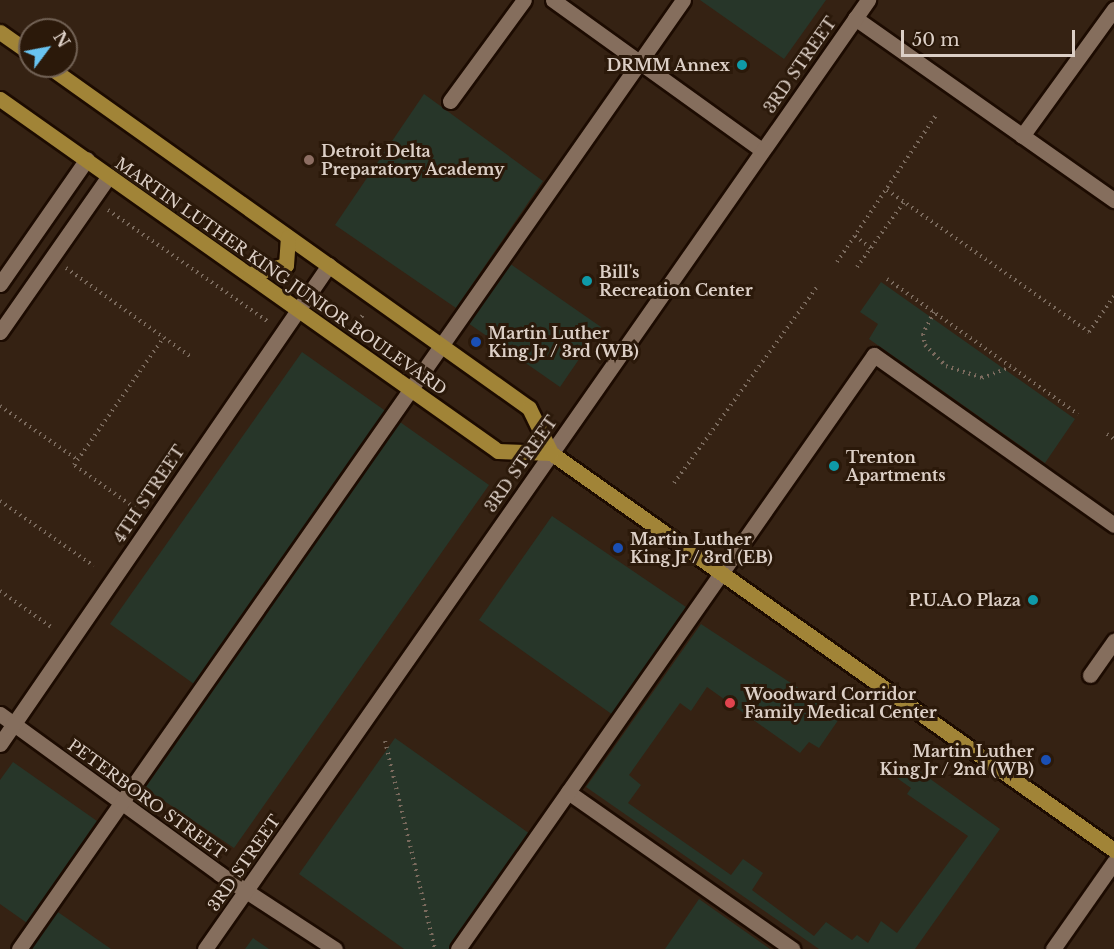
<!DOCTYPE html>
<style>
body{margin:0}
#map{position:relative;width:1114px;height:949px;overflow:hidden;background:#352213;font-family:"Libre Baskerville",serif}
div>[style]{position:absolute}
.green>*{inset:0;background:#273629}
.path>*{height:4px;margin-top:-2px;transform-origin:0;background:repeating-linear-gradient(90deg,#7b6b5e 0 1.5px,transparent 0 6px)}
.roads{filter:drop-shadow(2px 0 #1c0b01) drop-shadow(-2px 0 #1c0b01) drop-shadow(0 2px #1c0b01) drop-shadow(0 -2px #1c0b01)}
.minor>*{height:15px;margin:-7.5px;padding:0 7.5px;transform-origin:7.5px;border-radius:7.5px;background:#856e5d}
.major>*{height:15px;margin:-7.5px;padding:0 7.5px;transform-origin:7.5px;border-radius:7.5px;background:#a18437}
.dots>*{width:16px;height:16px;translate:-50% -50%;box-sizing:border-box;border:3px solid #2b190a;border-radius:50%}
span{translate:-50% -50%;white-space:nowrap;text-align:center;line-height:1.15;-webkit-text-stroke:6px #2b190a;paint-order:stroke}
.poi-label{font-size:16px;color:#dccfc6;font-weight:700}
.right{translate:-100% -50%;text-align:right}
.left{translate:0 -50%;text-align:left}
.street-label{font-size:16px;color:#dccfc6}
.north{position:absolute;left:18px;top:18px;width:60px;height:60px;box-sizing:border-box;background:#2b190a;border:2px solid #726255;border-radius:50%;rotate:58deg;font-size:16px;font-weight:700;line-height:24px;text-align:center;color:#dccfc6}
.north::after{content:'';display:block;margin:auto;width:21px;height:27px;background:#69c4f1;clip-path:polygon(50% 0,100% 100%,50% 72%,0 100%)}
.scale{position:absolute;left:901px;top:30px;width:174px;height:27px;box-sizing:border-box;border:3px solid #dccfc6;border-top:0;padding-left:8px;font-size:18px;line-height:21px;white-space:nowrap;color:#dccfc6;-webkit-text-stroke:4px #2b190a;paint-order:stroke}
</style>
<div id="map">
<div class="green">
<div style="clip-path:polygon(700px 0,826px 0,784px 59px)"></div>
<div style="clip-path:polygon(424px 94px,543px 181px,456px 308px,335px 225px)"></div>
<div style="clip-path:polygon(509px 263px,601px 327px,560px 387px,468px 323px)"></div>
<div style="clip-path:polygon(881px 282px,1075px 419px,1045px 463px,869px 339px,878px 324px,860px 312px)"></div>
<div style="clip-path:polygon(302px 352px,387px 412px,194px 684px,110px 624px)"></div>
<div style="clip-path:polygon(400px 422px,489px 485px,234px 848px,145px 788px,208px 698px,202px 693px)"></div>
<div style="clip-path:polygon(552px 516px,686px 607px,613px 715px,479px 620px)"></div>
<div style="clip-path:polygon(701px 624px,841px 716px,819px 748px,809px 742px,800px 753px,707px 687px,691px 711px,680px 703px,629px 775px,641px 785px,628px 803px,731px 875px,743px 859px,763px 873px,752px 890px,814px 936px,826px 922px,852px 940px,857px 935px,868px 943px,881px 921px,897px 933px,968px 836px,907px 794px,911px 788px,897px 778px,908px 763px,1000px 829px,915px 949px,819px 949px,586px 787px)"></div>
<div style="clip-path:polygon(395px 738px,530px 834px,449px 949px,404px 949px,299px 874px)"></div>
<div style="clip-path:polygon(13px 762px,97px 821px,27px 923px,0 904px,0 780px)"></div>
<div style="clip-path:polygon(699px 899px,770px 949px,771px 949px,665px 949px)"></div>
<div style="clip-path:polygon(55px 910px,111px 949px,27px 949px)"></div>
<div style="clip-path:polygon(253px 938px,269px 949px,245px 949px)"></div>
</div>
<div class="path">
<div style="left:887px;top:190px;width:247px;rotate:35.1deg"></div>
<div style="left:1089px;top:332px;width:44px;rotate:-55.2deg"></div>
<div style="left:108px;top:210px;width:194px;rotate:34.9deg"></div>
<div style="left:855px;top:236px;width:20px;rotate:37deg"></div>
<div style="left:837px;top:262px;width:177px;rotate:-56deg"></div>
<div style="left:857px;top:267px;width:80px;rotate:-54.1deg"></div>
<div style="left:66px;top:268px;width:152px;rotate:35.4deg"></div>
<div style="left:887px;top:279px;width:234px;rotate:35.3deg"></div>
<div style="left:934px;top:312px;width:25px;rotate:117deg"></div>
<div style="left:923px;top:334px;width:11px;rotate:80deg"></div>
<div style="left:925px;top:345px;width:30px;rotate:45deg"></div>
<div style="left:946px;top:366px;width:38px;rotate:18deg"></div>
<div style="left:982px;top:378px;width:30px;rotate:-21deg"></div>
<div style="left:355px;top:327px;width:17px;rotate:-57deg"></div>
<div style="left:0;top:406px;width:95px;rotate:34.7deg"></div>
<div style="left:1107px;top:434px;width:9px;rotate:36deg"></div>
<div style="left:674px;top:483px;width:243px;rotate:-53.9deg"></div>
<div style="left:0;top:501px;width:114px;rotate:34.7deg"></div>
<div style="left:135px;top:508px;width:75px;rotate:-144.8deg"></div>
<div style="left:74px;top:465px;width:156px;rotate:-54.9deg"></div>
<div style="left:0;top:591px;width:62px;rotate:35.2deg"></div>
<div style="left:385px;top:741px;width:214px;rotate:76.5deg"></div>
</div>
<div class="roads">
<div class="minor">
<div style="left:553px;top:0;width:257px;rotate:35.7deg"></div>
<div style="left:855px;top:18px;width:317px;rotate:35.1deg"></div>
<div style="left:450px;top:101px;width:125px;rotate:-53.8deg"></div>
<div style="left:1022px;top:136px;width:157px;rotate:-54.1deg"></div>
<div style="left:0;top:284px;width:152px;rotate:-55.2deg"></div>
<div style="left:0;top:332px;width:190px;rotate:-55.1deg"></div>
<div style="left:1090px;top:675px;width:42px;rotate:-54.8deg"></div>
<div style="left:0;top:714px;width:272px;rotate:36deg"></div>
<div style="left:220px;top:874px;width:137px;rotate:33.1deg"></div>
<div style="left:0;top:744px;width:581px;rotate:-55.52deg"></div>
<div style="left:568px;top:792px;width:274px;rotate:35deg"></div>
<div style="left:19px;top:949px;width:1158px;rotate:-55.02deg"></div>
<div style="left:205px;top:949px;width:1158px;rotate:-55.06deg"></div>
<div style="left:458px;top:949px;width:725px;rotate:-55deg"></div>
<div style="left:874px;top:355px;width:294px;rotate:35.3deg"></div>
<div style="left:1053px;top:949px;width:106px;rotate:-55deg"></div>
</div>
<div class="major">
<div style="left:0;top:32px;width:37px;rotate:35deg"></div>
<div style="left:48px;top:66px;width:590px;rotate:35.41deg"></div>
<div style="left:529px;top:408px;width:50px;rotate:63.9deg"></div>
<div style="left:551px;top:453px;width:689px;rotate:35.19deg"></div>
<div style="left:0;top:99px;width:610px;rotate:35.25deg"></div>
<div style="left:498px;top:451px;width:53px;rotate:2.2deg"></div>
<div style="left:250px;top:274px;width:37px;rotate:-14deg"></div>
<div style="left:286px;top:265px;width:28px;rotate:-86deg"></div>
</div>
</div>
<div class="dots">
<div style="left:742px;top:65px;background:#0f9aa8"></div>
<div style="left:309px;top:160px;background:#8d6e63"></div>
<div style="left:587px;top:281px;background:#0f9aa8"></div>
<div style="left:476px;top:342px;background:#1a4fb4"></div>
<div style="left:834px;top:466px;background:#0f9aa8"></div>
<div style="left:618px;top:548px;background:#1a4fb4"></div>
<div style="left:1033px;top:600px;background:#0f9aa8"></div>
<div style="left:730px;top:703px;background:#e0444e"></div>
<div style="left:1046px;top:760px;background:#1a4fb4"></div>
</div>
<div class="poi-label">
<span class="right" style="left:730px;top:65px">DRMM Annex</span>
<span class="left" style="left:321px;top:160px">Detroit Delta<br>Preparatory Academy</span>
<span class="left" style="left:599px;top:281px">Bill's<br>Recreation Center</span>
<span class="left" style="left:488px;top:342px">Martin Luther<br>King Jr / 3rd (WB)</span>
<span class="left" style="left:846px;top:466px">Trenton<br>Apartments</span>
<span class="left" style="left:630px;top:548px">Martin Luther<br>King Jr / 3rd (EB)</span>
<span class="right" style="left:1021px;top:600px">P.U.A.O Plaza</span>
<span class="left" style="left:744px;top:703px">Woodward Corridor<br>Family Medical Center</span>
<span class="right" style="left:1034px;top:760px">Martin Luther<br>King Jr / 2nd (WB)</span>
</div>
<div class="street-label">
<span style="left:800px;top:65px;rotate:-55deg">3RD STREET</span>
<span style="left:281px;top:276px;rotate:35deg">MARTIN LUTHER KING JUNIOR BOULEVARD</span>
<span style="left:521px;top:464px;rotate:-55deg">3RD STREET</span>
<span style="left:149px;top:494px;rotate:-56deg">4TH STREET</span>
<span style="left:147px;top:799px;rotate:36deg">PETERBORO STREET</span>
<span style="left:244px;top:863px;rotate:-55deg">3RD STREET</span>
</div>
<div class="north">N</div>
<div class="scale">50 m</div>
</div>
